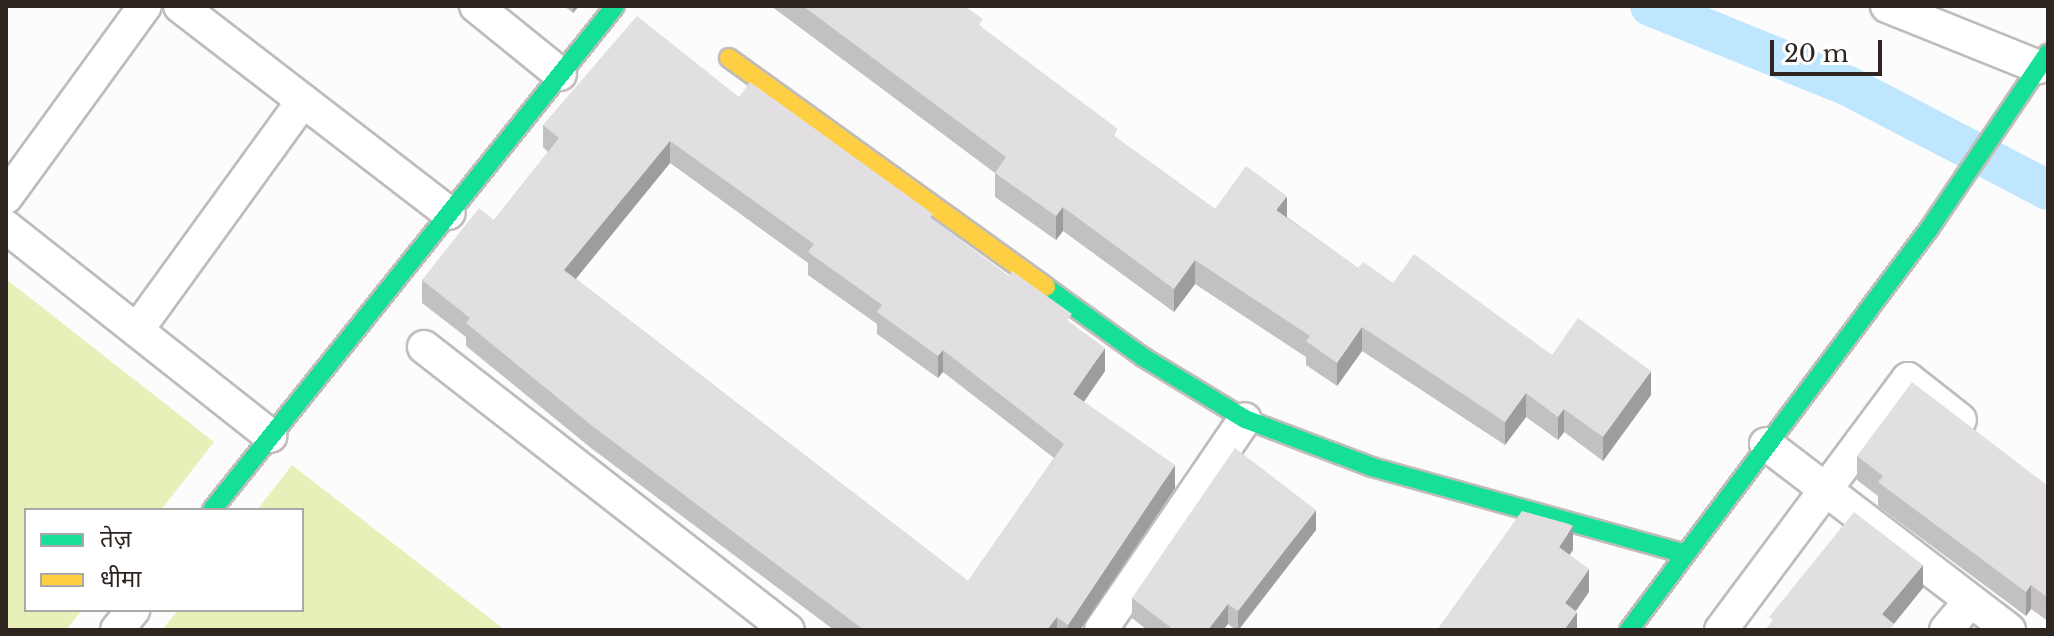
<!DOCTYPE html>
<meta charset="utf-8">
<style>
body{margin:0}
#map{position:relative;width:2054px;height:636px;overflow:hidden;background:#fcfcfc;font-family:"Libre Baskerville","Noto Sans Devanagari",serif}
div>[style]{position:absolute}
.green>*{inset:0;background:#e8f0ba}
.canal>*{height:40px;margin:-20px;padding:0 20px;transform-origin:20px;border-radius:20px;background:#bee6fe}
.roads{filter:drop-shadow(2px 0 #c0bcba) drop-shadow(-2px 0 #c0bcba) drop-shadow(0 2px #c0bcba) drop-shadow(0 -2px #c0bcba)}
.street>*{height:32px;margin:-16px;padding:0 16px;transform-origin:16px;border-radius:16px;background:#fff}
.fast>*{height:18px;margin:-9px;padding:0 9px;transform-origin:9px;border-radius:9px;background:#16e098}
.slow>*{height:18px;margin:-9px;padding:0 9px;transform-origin:9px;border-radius:9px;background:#ffcf43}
.wall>*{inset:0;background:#c2c0c3}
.shaded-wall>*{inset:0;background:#9e9c9f}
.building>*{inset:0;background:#e2dfe3}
span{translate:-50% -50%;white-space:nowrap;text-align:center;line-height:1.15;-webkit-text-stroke:6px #fff;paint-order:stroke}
.frame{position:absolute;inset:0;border:8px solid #2e2521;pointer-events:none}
.legend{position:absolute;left:24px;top:508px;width:280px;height:104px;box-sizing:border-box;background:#fff;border:2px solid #aba8a6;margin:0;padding:10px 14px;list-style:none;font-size:24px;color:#2e2521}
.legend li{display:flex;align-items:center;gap:16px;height:40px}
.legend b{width:40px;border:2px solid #aba8a6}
.scale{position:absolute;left:1770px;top:40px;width:112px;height:36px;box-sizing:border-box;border:4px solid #2e2521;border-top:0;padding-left:10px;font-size:24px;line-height:28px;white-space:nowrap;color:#2e2521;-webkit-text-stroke:6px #fff;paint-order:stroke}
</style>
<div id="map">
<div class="green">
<div style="clip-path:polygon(6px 279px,214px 442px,161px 510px,26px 510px,26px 610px,82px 610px,66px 630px,6px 630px)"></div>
<div style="clip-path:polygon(292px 465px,505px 630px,162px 630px,178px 610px,302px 610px,302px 510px,257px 510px)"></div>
</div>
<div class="canal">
<div style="left:1650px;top:6px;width:214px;rotate:22deg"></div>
<div style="left:1848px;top:86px;width:225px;rotate:27.5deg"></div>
</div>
<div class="roads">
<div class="street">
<div style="left:180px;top:6px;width:339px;rotate:37.6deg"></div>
<div style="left:476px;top:6px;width:108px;rotate:39deg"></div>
<div style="left:1887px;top:6px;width:164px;rotate:21.9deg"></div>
<div style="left:6px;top:197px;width:236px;rotate:-54deg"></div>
<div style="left:6px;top:227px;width:337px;rotate:38.3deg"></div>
<div style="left:137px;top:330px;width:283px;rotate:-54.1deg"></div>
<div style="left:424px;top:347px;width:461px;rotate:37.9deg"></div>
<div style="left:1766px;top:444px;width:306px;rotate:37.4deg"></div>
<div style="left:117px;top:630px;width:26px;rotate:-51deg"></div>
<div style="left:1101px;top:630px;width:255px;rotate:-55.7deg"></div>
<div style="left:1721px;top:630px;width:313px;rotate:-53.3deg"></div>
<div style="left:1908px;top:379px;width:66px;rotate:38.3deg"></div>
<div style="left:1946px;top:630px;width:38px;rotate:-50deg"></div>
</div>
<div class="fast">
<div style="left:1046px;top:287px;width:120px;rotate:35.8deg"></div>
<div style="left:1143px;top:357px;width:119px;rotate:31.3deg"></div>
<div style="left:1245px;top:419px;width:136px;rotate:20.7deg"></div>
<div style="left:1372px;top:467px;width:323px;rotate:15.5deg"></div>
<div style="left:212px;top:510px;width:645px;rotate:-51.35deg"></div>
<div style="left:1629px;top:630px;width:501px;rotate:-53.2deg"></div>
<div style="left:1929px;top:229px;width:212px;rotate:-55.9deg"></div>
</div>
<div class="slow">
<div style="left:729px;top:58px;width:391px;rotate:35.8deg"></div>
</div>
</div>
<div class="wall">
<div style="clip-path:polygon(564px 6px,579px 6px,573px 13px)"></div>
<div style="clip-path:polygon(771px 6px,964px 6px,983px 29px,1118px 139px,1215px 209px,1287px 217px,1358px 268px,1552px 355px,1651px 395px,1603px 461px,1564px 432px,1558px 440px,1526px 417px,1505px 445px,1362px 351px,1337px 386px,1306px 365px,1306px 357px,1195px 284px,1174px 312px,1063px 231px,1056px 240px,995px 197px,995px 173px)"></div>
<div style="clip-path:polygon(evenodd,739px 97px,933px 220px,1072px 324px,1105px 371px,1084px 402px,1175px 488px,1080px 630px,834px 630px,591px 448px,466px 346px,466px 337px,422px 303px,422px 280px,494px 220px,548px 152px,543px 147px,543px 125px,739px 97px,670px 163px,808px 263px,808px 275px,877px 324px,877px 334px,938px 378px,943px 372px,1054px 458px,968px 581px,576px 279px,670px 163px)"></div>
<div style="clip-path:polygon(1857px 456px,2048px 486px,2048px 621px,2031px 609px,2026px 616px,1878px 506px,1878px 496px,1857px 480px)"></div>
<div style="clip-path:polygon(1316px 530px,1239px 630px,1236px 630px,1228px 624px,1223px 630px,1147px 630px,1132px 618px,1132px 598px)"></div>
</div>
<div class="shaded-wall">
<div style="clip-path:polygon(573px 6px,579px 6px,573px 13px)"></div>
<div style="clip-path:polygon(670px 141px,670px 163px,564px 293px,564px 270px)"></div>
<div style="clip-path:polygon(1287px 196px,1287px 219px,1276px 210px)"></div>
<div style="clip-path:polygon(1063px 207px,1063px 231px,1056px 240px,1056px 216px)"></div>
<div style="clip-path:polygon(1195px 260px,1195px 284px,1174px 312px,1174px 289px)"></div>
<div style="clip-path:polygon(1362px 327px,1362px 351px,1337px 386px,1337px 363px)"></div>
<div style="clip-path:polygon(1105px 348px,1105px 371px,1073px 417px,1073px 394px)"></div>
<div style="clip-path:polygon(943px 350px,943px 372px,938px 378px,938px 356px)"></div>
<div style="clip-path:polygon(1651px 371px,1651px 395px,1603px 461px,1603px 437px)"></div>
<div style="clip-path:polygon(1526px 393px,1526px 417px,1505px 445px,1505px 422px)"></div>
<div style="clip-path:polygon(1564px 409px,1564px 432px,1558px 440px,1558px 417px)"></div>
<div style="clip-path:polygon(1175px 465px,1175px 488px,1080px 630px,1068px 630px,1068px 625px)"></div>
<div style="clip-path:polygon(1316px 510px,1316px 530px,1238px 630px,1238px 611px)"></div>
<div style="clip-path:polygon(1573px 526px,1573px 550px,1559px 571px,1559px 547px)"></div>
<div style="clip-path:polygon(1923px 565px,1923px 588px,1889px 630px,1882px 614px)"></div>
<div style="clip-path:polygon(1589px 569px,1589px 592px,1565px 627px,1565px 603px)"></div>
<div style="clip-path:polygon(2031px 585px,2031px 609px,2026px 616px,2026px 592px)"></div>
<div style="clip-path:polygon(1228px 604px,1228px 624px,1223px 630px,1208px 630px)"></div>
<div style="clip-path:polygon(1577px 612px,1577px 630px,1564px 630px)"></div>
<div style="clip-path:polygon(1057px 617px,1057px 630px,1047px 630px)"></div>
</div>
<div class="building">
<div style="clip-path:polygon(803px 6px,964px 6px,983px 19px,979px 25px,1118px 129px,1114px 136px,1215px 209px,1246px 166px,1287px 196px,1276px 210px,1358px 268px,1363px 262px,1393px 283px,1414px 254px,1552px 355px,1578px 318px,1651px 371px,1603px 437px,1564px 409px,1558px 417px,1526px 393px,1505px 422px,1362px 327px,1337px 363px,1306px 341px,1310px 336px,1195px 260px,1174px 289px,1063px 207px,1056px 216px,995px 173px,1006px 157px)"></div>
<div style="clip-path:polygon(evenodd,637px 16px,739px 97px,750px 82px,933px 214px,930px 218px,1009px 276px,1012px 271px,1072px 314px,1067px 320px,1105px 348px,1073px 394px,1175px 465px,1068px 625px,1057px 617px,1047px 630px,864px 630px,591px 425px,466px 323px,470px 318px,422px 280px,479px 208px,494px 220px,559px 138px,543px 125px,637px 16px,670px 141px,814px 244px,808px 252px,882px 305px,877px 312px,938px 356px,943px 350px,1064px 444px,968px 581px,564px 270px,670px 141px)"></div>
<div style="clip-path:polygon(1912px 382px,2048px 486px,2048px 598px,2031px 585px,2026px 592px,1878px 482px,1883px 476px,1857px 456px)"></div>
<div style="clip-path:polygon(1235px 448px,1316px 510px,1238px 611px,1228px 604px,1208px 630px,1174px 630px,1132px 598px)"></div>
<div style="clip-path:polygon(1522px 511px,1569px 524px,1573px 526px,1559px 547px,1589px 569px,1565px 603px,1577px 612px,1564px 630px,1437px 630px)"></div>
<div style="clip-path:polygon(1854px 512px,1923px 565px,1882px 614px,1894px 624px,1890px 630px,1765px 630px,1773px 620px,1769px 617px)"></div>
</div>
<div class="frame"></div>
<ul class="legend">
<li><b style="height:10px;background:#16e098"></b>तेज़</li>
<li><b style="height:10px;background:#ffcf43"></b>धीमा</li>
</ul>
<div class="scale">20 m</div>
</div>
